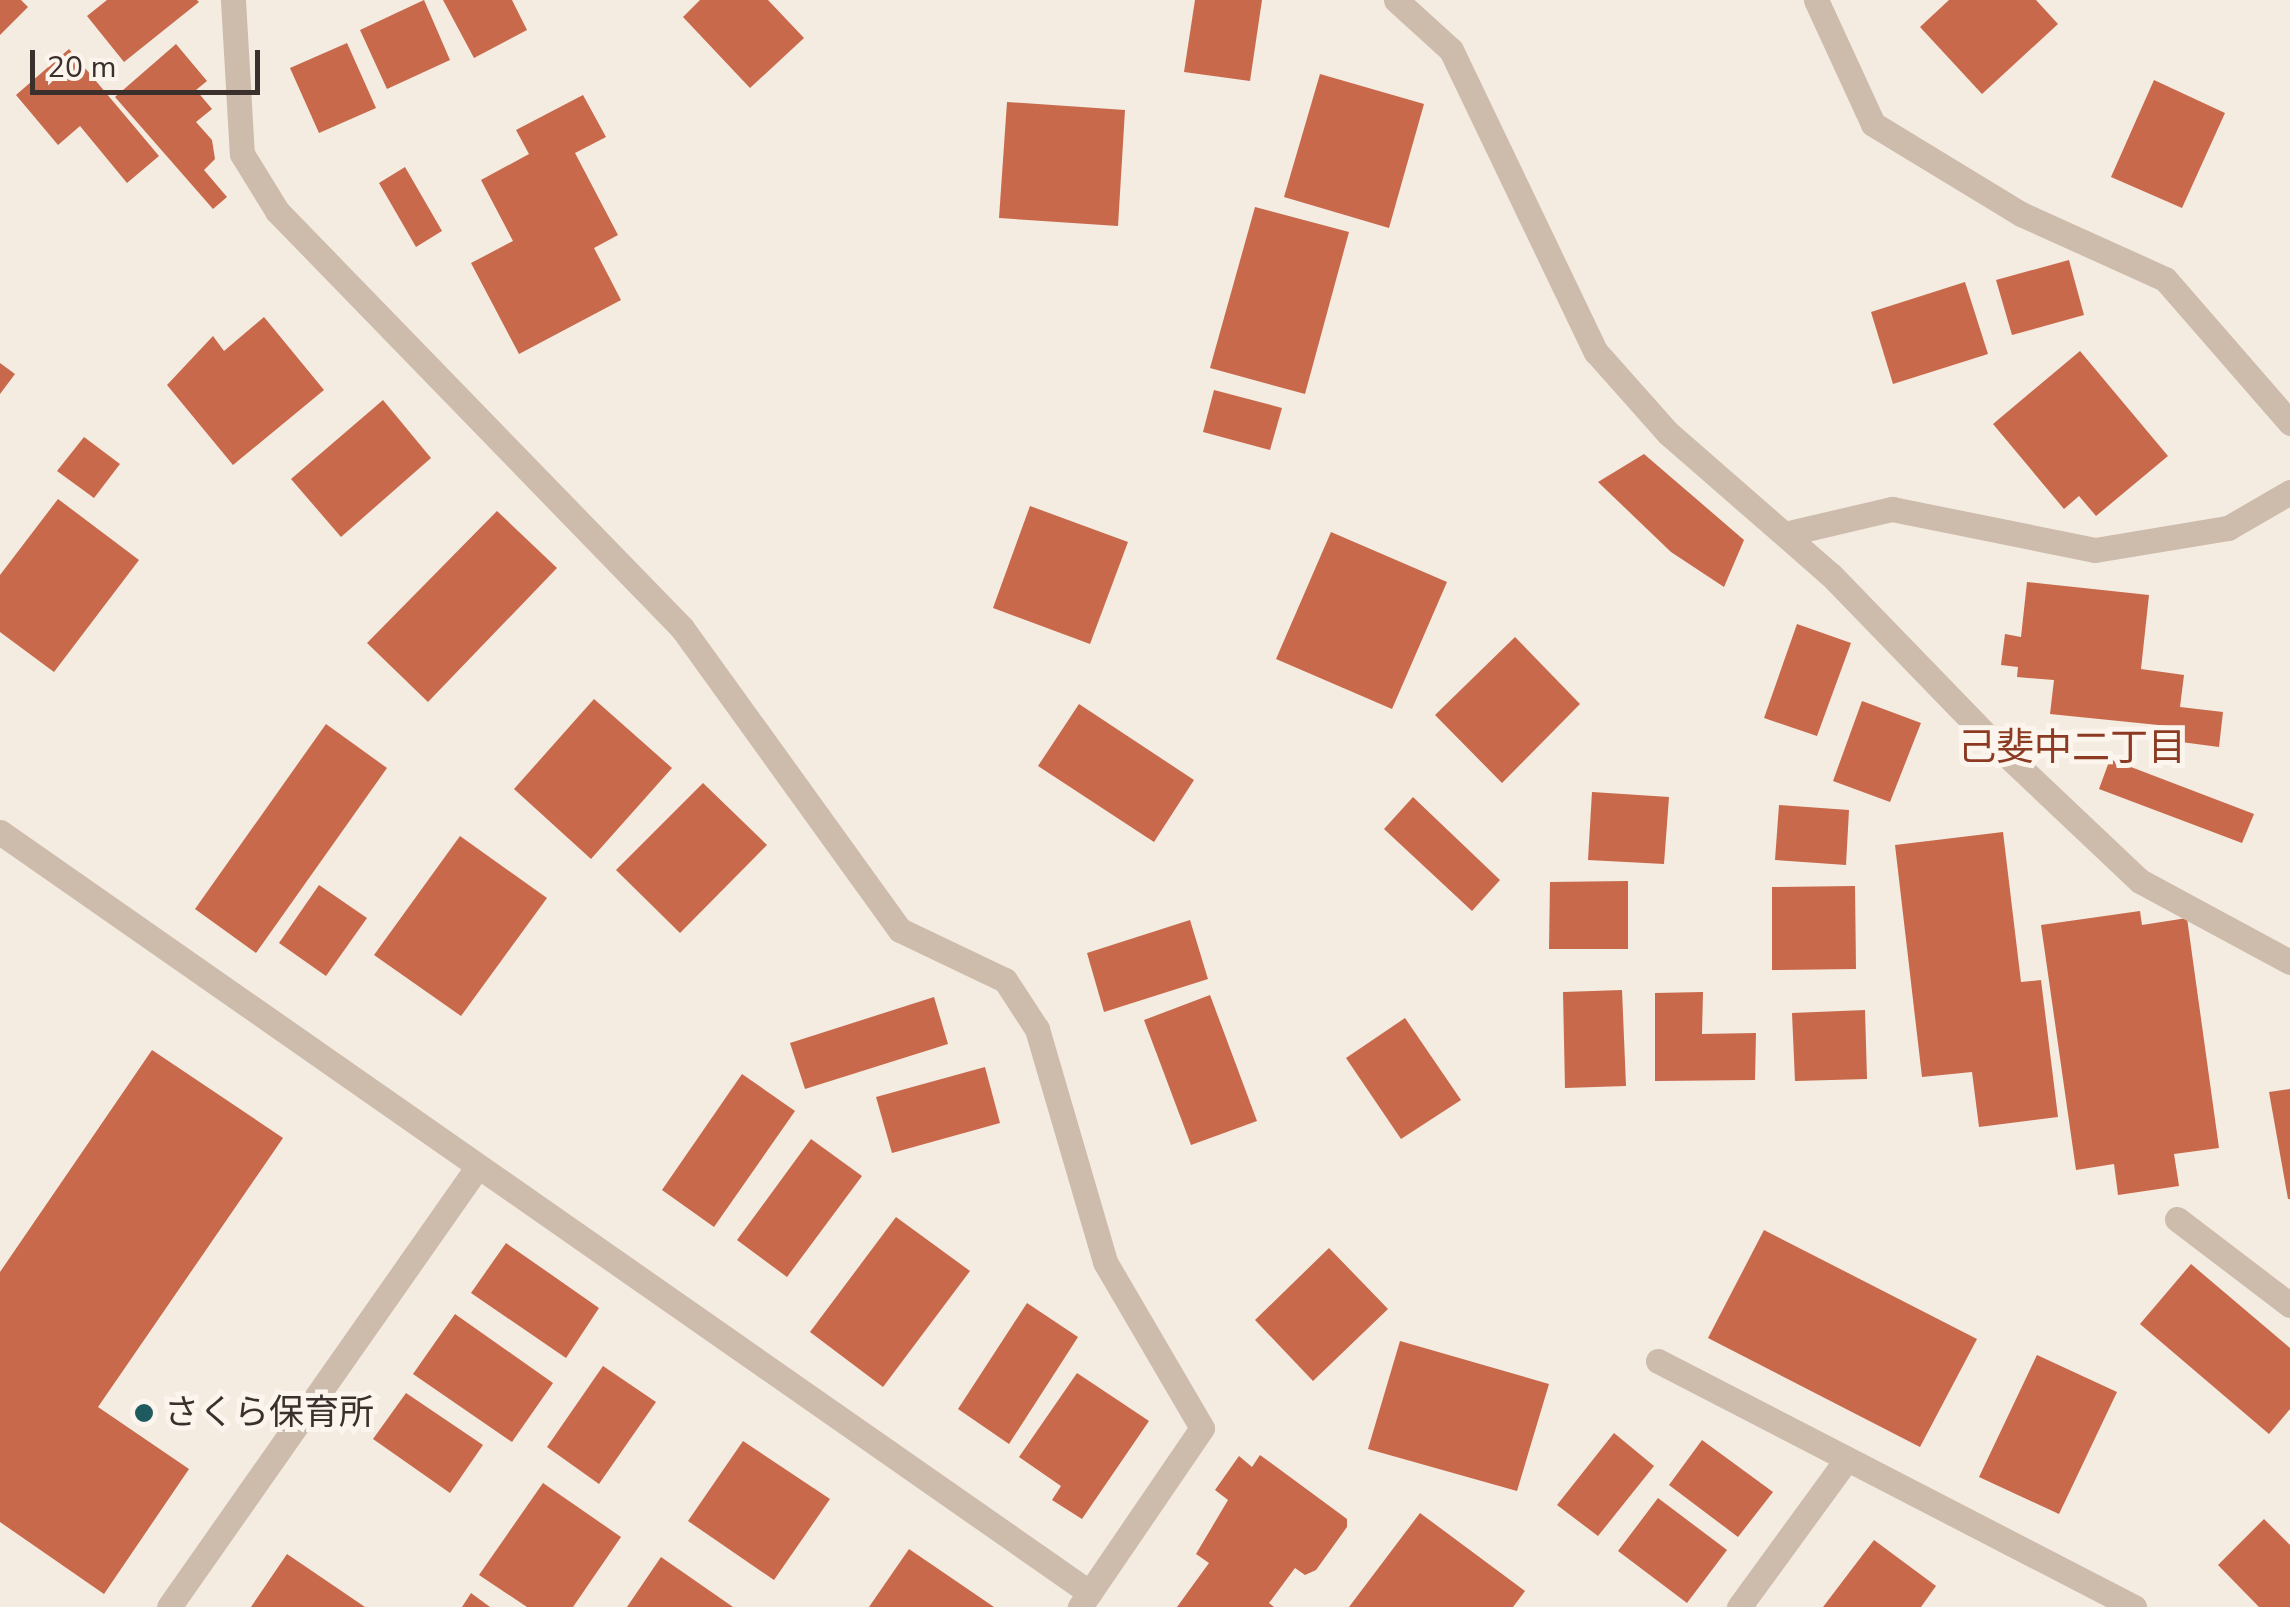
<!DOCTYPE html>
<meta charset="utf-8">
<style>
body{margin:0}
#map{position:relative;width:2290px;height:1607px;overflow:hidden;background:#f4ebe1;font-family:"Nunito Sans","Noto Sans JP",sans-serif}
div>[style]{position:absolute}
.building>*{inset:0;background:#c8694b}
.minor>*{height:25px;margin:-12.5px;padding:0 12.5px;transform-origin:12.5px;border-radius:12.5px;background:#cdbbac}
.dots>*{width:28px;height:28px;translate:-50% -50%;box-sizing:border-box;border:5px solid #fbf5ee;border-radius:50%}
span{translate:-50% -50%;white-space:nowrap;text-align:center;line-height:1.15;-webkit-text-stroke:10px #fbf5ee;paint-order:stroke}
.poi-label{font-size:35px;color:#3b302b}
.left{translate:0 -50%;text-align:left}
.neighbourhood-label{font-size:38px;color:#8c3b22}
.scale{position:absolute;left:30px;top:50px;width:230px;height:45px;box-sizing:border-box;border:5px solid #3b302b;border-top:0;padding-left:12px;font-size:30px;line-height:35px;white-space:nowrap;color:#3b302b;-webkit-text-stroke:8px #fbf5ee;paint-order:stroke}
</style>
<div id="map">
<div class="building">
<div style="clip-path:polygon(0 0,21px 0,28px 7px,0 35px)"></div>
<div style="clip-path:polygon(107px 0,197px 0,199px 2px,124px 62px,87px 16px)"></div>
<div style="clip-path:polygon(424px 0,450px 60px,387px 89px,360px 30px)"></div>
<div style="clip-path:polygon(443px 0,512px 0,527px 30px,474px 58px)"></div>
<div style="clip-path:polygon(700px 0,768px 0,804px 38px,750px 88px,683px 17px)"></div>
<div style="clip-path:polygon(1195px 0,1262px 0,1250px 81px,1184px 72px)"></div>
<div style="clip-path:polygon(1949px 0,2036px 0,2058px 24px,1982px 94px,1920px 27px)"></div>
<div style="clip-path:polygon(347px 43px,376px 108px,319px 133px,290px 68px)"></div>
<div style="clip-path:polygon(176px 44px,207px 81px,196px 90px,212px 109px,196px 122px,212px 140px,215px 159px,204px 170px,227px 197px,213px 209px,115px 97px)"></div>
<div style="clip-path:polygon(69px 49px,159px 156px,127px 183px,80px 126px,58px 145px,16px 95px)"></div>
<div style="clip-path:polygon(1320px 74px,1424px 104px,1389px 228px,1284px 197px)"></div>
<div style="clip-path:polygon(2154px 80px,2225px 113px,2182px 208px,2111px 177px)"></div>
<div style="clip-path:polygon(583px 95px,606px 137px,575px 153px,618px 235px,594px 248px,621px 300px,519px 354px,471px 263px,513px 241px,481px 180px,529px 154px,516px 130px)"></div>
<div style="clip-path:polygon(1007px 102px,1125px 110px,1118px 226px,999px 218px)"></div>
<div style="clip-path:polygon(405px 167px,442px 231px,416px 247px,379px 183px)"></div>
<div style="clip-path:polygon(1255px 207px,1349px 232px,1305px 394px,1210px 368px)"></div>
<div style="clip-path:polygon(2069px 260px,2084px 315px,2012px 335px,1996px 280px)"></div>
<div style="clip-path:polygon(1965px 282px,1988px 354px,1893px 384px,1871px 312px)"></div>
<div style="clip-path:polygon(264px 317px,324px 390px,233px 465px,167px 385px,213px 336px,224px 351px)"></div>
<div style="clip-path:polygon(2080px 351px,2168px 456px,2096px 516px,2079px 496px,2064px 509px,1993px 424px)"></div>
<div style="clip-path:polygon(0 363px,15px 374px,0 394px)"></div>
<div style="clip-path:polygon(1214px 390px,1282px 408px,1270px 450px,1203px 432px)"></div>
<div style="clip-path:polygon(383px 400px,431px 458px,341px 537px,291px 479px)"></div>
<div style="clip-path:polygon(84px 437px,120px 464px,94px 498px,57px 471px)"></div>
<div style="clip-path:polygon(1644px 454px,1744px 540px,1724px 587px,1671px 552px,1598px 482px)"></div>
<div style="clip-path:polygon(58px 499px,139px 560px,54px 672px,0 632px,0 575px)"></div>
<div style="clip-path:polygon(1030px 506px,1128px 542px,1090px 644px,993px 608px)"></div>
<div style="clip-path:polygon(497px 511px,557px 568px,428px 702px,367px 643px)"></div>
<div style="clip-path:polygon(1331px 532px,1447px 582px,1392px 709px,1276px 659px)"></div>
<div style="clip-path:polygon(2027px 582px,2149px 595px,2141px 669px,2184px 675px,2180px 707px,2223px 712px,2219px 747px,2166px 740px,2168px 726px,2050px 714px,2054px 680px,2017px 677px,2018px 667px,2001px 665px,2005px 634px,2021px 637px)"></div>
<div style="clip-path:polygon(1797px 624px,1851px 643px,1817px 736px,1764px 718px)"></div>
<div style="clip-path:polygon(1515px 637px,1580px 704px,1502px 783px,1435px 715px)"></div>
<div style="clip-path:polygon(594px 699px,672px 768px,591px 859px,514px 789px)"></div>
<div style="clip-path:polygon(1862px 701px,1921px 723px,1890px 802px,1833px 781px)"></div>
<div style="clip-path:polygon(1079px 704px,1194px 780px,1154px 842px,1038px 766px)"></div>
<div style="clip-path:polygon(326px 724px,387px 768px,256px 953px,195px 909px)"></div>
<div style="clip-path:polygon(2110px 759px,2254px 814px,2242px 843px,2099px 789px)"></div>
<div style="clip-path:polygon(703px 783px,767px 845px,680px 933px,616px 870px)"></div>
<div style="clip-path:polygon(1592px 792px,1669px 797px,1664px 864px,1588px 860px)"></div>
<div style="clip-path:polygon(1413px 797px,1500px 880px,1472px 911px,1384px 829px)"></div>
<div style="clip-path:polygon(1779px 805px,1849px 810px,1846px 865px,1775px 860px)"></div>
<div style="clip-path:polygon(2003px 832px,2021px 982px,2041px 980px,2058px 1117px,1979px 1127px,1972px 1072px,1922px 1077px,1895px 845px)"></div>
<div style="clip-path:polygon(460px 836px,547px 898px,461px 1016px,374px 955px)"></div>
<div style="clip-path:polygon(1628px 881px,1628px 949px,1549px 949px,1550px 882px)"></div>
<div style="clip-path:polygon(319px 885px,367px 918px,326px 976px,279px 943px)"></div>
<div style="clip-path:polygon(1855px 886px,1856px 969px,1772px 970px,1772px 887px)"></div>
<div style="clip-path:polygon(2140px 911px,2142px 925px,2187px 918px,2219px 1148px,2174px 1154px,2179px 1186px,2118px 1195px,2114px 1164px,2076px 1170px,2041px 925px)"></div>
<div style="clip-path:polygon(1190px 920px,1208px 979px,1104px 1012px,1087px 953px)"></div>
<div style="clip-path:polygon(1622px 990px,1626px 1086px,1565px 1088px,1563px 992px)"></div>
<div style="clip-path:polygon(1703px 992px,1702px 1034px,1756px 1033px,1755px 1080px,1655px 1081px,1655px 993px)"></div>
<div style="clip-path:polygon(1210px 995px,1257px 1121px,1191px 1145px,1144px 1020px)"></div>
<div style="clip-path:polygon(934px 997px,948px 1044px,805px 1089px,790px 1043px)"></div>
<div style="clip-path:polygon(1865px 1010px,1867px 1079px,1795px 1081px,1792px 1013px)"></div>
<div style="clip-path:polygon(1405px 1018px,1461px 1100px,1401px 1139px,1346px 1058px)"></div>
<div style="clip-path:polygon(152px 1050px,283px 1138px,98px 1407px,189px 1469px,104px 1594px,0 1522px,0 1272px)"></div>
<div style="clip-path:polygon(985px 1067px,1000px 1123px,892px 1153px,876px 1097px)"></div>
<div style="clip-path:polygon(742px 1074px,795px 1111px,714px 1227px,662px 1190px)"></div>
<div style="clip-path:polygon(2290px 1089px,2290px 1199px,2288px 1199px,2269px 1092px)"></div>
<div style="clip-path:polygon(811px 1139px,862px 1176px,787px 1277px,737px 1240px)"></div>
<div style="clip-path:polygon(896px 1217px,970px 1271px,883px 1387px,810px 1332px)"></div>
<div style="clip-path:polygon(1764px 1230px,1977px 1339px,1920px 1447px,1708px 1338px)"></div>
<div style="clip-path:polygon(506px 1243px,599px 1308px,566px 1358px,471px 1293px)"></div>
<div style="clip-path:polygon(1329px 1248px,1388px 1309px,1313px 1381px,1255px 1320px)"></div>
<div style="clip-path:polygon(2191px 1264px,2290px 1348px,2290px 1409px,2269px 1434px,2140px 1324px)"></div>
<div style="clip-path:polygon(1027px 1303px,1078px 1337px,1009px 1444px,958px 1409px)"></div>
<div style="clip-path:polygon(455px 1314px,553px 1383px,512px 1442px,413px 1374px)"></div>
<div style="clip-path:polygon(1400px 1341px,1549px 1384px,1517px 1491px,1368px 1449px)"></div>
<div style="clip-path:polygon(2037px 1355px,2117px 1392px,2059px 1514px,1979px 1477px)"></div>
<div style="clip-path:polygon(603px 1366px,656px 1402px,599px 1484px,547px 1447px)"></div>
<div style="clip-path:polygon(1077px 1373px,1149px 1421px,1082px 1519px,1052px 1500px,1061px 1486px,1019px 1457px)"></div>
<div style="clip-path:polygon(406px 1393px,483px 1445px,450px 1493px,373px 1439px)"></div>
<div style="clip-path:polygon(1614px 1433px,1654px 1466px,1598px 1536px,1557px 1505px)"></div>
<div style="clip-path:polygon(1702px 1440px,1773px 1492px,1738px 1537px,1669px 1485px)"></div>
<div style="clip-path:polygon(743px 1441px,830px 1499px,774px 1580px,688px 1521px)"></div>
<div style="clip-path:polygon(1260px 1455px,1347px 1519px,1347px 1527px,1316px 1570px,1305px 1575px,1295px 1568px,1269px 1603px,1274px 1607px,1177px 1607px,1209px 1563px,1196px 1554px,1228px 1500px,1215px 1490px,1239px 1456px,1252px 1467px)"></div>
<div style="clip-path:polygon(543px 1483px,621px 1537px,573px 1607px,527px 1607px,479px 1575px)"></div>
<div style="clip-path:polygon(1658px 1498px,1727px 1550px,1687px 1603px,1618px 1551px)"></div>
<div style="clip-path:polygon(1420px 1513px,1525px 1591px,1513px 1607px,1349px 1607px)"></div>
<div style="clip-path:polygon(2264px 1519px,2290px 1545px,2290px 1607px,2259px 1607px,2218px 1565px)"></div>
<div style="clip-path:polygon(1874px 1540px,1936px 1586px,1921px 1607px,1823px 1607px)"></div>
<div style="clip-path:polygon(909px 1549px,994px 1607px,869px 1607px)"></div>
<div style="clip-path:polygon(287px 1554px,365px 1607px,251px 1607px)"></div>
<div style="clip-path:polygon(661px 1557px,733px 1607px,627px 1607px)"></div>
<div style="clip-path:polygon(471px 1593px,490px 1607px,462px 1607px)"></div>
</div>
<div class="minor">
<div style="left:233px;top:0;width:154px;rotate:86.7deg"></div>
<div style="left:242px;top:154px;width:67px;rotate:58.4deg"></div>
<div style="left:277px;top:211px;width:581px;rotate:45.84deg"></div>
<div style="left:682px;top:628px;width:372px;rotate:54.2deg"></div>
<div style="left:900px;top:930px;width:116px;rotate:25.5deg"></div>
<div style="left:1005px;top:980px;width:59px;rotate:56.9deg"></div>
<div style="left:1037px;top:1029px;width:243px;rotate:73.7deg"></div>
<div style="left:1105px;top:1262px;width:192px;rotate:59.7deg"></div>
<div style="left:1202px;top:1428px;width:217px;rotate:124.3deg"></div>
<div style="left:1396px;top:0;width:74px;rotate:42.3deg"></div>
<div style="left:1451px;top:50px;width:335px;rotate:64.4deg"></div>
<div style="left:1596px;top:352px;width:108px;rotate:48.4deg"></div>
<div style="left:1668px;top:433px;width:216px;rotate:41.1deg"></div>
<div style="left:1831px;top:575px;width:235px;rotate:45.9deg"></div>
<div style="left:1995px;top:744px;width:199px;rotate:43.4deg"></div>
<div style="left:2140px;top:881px;width:170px;rotate:28.4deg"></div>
<div style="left:1816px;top:0;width:136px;rotate:65.3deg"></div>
<div style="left:1873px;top:124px;width:173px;rotate:31.3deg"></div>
<div style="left:2021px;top:214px;width:158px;rotate:24.3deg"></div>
<div style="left:2165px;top:279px;width:191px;rotate:49deg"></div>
<div style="left:1785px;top:534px;width:110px;rotate:-13.2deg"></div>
<div style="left:1892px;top:509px;width:207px;rotate:11.4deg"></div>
<div style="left:2095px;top:550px;width:135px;rotate:-9.4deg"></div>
<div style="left:2228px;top:528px;width:72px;rotate:-30.1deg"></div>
<div style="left:0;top:832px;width:1329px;rotate:34.92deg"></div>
<div style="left:2177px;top:1219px;width:142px;rotate:37.3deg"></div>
<div style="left:1658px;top:1361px;width:536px;rotate:27.33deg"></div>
<div style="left:169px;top:1607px;width:535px;rotate:-54.97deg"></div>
<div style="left:1739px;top:1607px;width:183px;rotate:-53.9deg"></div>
</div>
<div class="dots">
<div style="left:144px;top:1413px;background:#1f5a5e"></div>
</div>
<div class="poi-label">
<span class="left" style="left:164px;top:1413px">さくら保育所</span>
</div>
<div class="neighbourhood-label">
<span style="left:2072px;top:748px">己斐中二丁目</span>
</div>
<div class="scale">20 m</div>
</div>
